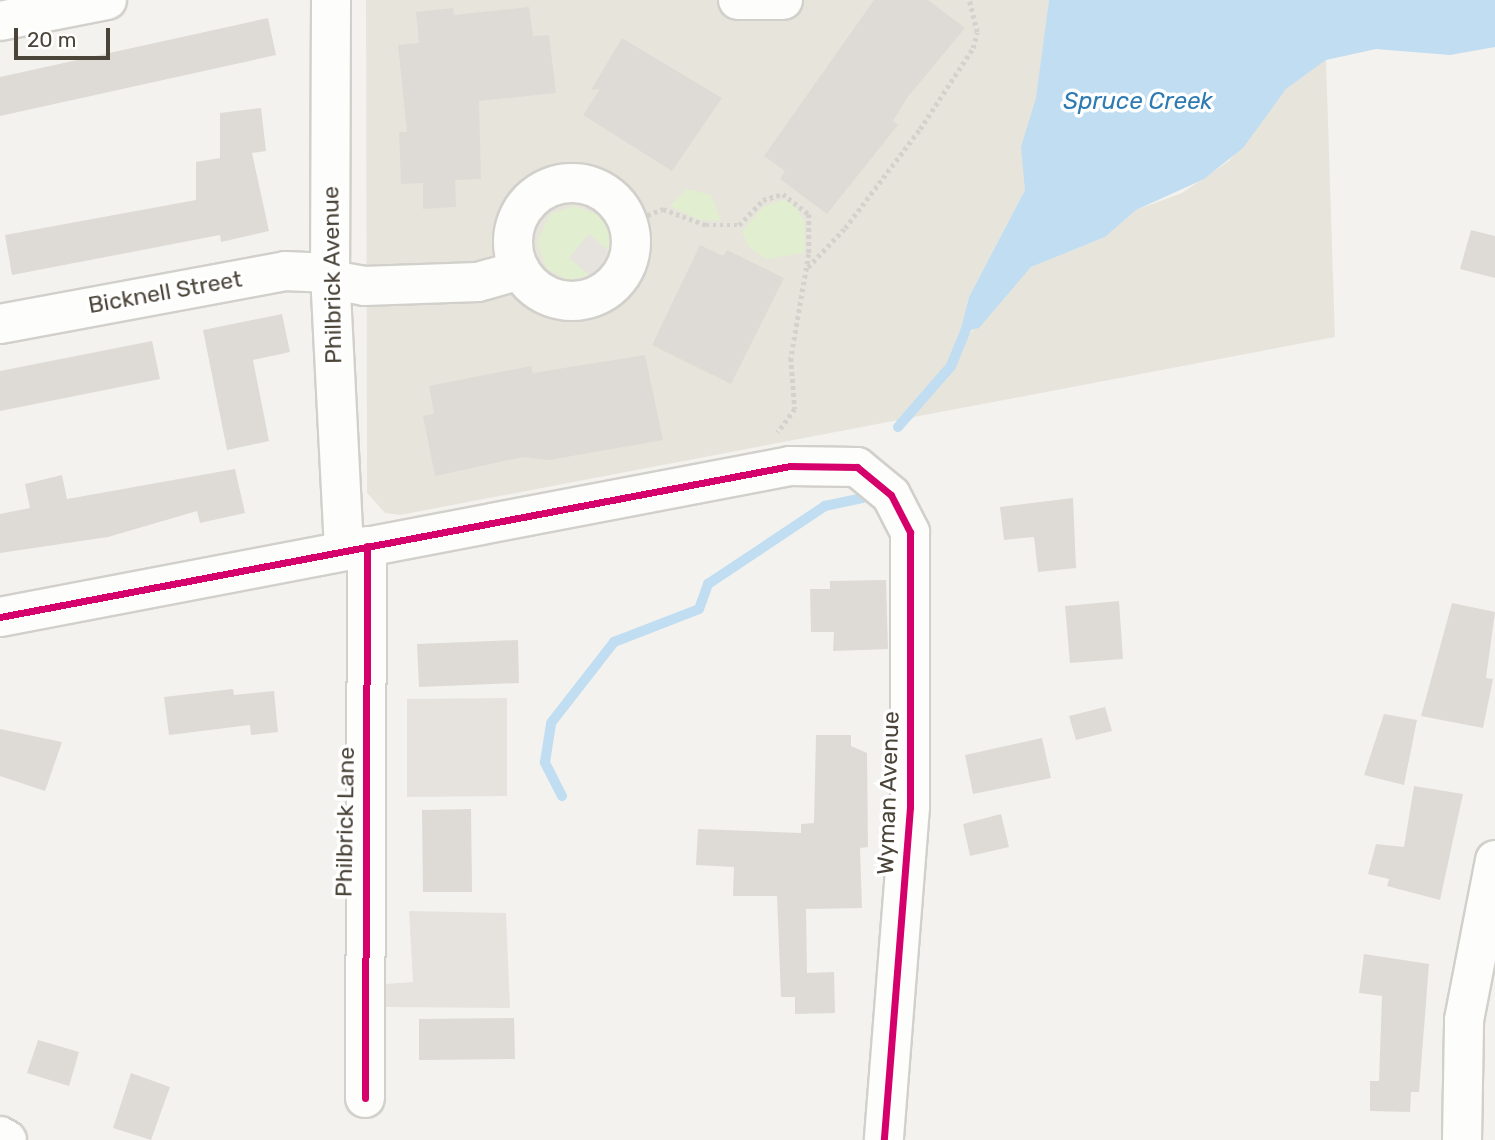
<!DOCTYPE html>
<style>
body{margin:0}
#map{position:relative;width:1495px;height:1140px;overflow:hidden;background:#f4f2ee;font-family:Rubik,sans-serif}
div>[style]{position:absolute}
.residential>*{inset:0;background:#e7e4dc}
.green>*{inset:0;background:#e1eecf}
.parking>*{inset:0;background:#e6e3df}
.water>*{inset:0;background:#c0ddf1}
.stream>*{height:10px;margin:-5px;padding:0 5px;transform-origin:5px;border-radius:5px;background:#c0ddf1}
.building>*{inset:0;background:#dedbd6}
.path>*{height:4.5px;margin-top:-2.25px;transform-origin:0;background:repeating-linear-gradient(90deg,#d3d2cc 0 3.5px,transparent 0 7px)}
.roads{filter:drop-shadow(2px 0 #d2d0cb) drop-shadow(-2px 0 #d2d0cb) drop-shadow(0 2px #d2d0cb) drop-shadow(0 -2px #d2d0cb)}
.minor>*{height:38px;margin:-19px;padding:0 19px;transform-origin:19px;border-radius:19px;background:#fdfdfc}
.minor>.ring{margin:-19px;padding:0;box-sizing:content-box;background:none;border:38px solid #fdfdfc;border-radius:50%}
.cycleway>*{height:7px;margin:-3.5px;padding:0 3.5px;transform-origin:3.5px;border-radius:3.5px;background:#d6006c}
span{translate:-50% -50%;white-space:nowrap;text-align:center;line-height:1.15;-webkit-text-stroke:7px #fff;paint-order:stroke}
.street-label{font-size:23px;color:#4b4439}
.water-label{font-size:24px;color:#2e7ab2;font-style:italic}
.scale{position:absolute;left:14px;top:28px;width:96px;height:32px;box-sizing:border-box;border:4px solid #4b4439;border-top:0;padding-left:9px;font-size:21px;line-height:24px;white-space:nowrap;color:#4b4439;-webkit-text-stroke:5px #fff;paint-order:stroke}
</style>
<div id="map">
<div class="residential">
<div style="clip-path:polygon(366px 0,1049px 0,1025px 190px,969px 297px,960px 332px,970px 333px,1031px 267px,1105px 237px,1136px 210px,1182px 193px,1229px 161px,1286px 89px,1326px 60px,1335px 337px,400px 515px,385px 513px,367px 493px)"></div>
</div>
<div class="green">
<div style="clip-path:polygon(687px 189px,711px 195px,721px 221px,700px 220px,670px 206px)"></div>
<div style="clip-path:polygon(784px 200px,795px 205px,804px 221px,804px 253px,766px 259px,749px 247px,742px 232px,763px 207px)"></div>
<div style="clip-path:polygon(575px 206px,601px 216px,613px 240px,610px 252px,588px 235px,569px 258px,590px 275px,568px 280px,547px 269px,537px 242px,550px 214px)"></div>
</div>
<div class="parking">
<div style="clip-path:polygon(589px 234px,610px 252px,590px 275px,569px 258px)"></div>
<div style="clip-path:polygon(507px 698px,507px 796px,407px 797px,407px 699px)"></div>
<div style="clip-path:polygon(409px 911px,506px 913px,510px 1008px,385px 1007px,386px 984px,413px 982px)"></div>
</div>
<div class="water">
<div style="clip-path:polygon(1049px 0,1495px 0,1495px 47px,1450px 55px,1376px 49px,1326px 60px,1286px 89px,1243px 148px,1204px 179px,1136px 210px,1105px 237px,1031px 267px,979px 328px,960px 332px,969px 297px,1025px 190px,1021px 147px,1036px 98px)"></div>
</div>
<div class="stream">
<div style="left:898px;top:427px;width:81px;rotate:-49deg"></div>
<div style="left:951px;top:366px;width:48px;rotate:-67.8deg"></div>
<div style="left:562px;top:796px;width:38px;rotate:-117deg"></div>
<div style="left:545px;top:762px;width:39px;rotate:-81deg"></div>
<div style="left:551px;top:723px;width:103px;rotate:-52.1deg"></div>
<div style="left:614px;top:642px;width:91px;rotate:-21.2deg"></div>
<div style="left:699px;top:609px;width:27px;rotate:-70deg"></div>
<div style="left:708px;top:584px;width:141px;rotate:-33.7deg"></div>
<div style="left:825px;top:506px;width:39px;rotate:-12deg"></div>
</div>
<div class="building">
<div style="clip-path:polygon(874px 0,928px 0,965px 28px,907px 98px,893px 121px,898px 125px,827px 214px,780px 179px,785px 171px,764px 156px)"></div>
<div style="clip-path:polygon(529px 7px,533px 36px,549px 35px,556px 93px,479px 101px,481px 179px,455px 180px,456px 207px,423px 209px,423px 183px,401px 184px,399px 132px,407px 132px,398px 45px,419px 43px,416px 12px,453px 8px,454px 15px)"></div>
<div style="clip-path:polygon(268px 18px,276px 55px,0 116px,0 77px)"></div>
<div style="clip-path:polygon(622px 38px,722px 98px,672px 171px,583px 115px,600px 89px,591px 90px)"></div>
<div style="clip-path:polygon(261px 108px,266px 151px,252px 153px,269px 231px,221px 242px,220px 235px,12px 275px,5px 235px,196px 200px,196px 162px,220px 158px,220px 113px)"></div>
<div style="clip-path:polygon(1471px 230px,1495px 236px,1495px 278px,1460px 269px)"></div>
<div style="clip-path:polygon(700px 245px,723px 256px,727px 250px,784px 278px,731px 384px,652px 345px)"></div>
<div style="clip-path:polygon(282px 314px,290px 352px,253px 360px,269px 441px,227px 450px,203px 330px)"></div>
<div style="clip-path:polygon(152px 341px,160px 379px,0 411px,0 371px)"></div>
<div style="clip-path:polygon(645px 355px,663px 440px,549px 460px,523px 457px,435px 476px,423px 416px,434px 414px,429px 386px,531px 366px,533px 373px)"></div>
<div style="clip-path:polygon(235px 469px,245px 513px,200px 523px,197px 511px,108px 537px,0 553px,0 514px,30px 508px,25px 484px,62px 475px,67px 499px)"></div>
<div style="clip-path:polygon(1073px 498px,1076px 568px,1038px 572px,1034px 537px,1004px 540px,1000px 507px)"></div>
<div style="clip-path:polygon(886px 580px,888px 649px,833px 651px,834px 632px,811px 632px,810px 589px,830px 589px,830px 581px)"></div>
<div style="clip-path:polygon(1119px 601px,1123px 659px,1070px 663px,1065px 606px)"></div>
<div style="clip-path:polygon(1452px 603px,1495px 612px,1486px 678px,1493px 679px,1483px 728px,1421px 716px)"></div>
<div style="clip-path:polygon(518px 640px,519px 683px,419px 687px,417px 644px)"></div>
<div style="clip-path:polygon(233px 689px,234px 695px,274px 691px,278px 732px,251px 735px,250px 725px,169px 735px,164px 697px)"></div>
<div style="clip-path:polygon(1105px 707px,1112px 731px,1076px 740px,1069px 716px)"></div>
<div style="clip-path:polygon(1384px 714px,1417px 720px,1404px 785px,1364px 775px)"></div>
<div style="clip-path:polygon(0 729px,62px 742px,45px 791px,0 776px)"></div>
<div style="clip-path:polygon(816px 735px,851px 735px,851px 746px,867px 753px,868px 847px,860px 848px,862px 908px,806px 909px,807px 973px,834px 972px,835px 1013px,795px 1014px,795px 997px,781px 997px,777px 896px,733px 896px,734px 867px,696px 865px,698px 829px,801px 833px,801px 824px,814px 823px)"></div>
<div style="clip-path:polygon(1042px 738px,1051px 778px,973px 794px,965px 755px)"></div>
<div style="clip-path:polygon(1414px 786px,1463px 794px,1440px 900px,1387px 886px,1389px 879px,1368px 874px,1376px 844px,1404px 847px)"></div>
<div style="clip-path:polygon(471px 809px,472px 892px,423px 892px,422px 810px)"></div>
<div style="clip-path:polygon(1001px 814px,1009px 847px,970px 856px,963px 824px)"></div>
<div style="clip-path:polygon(1364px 954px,1429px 964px,1419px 1092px,1411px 1092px,1410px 1112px,1370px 1111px,1370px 1081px,1379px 1081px,1382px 996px,1359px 993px)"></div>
<div style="clip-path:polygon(514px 1018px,515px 1059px,419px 1060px,419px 1019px)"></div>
<div style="clip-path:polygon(38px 1040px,79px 1052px,69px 1086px,27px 1073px)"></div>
<div style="clip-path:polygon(131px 1073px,170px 1087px,151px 1140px,113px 1128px)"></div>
</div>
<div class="path">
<div style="left:628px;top:223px;width:38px;rotate:-22deg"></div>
<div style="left:663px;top:209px;width:46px;rotate:20.4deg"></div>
<div style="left:706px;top:225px;width:33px"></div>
<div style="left:739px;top:225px;width:35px;rotate:-46deg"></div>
<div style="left:763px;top:200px;width:21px;rotate:-17deg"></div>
<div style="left:783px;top:194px;width:33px;rotate:38deg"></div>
<div style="left:809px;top:214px;width:40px;rotate:90deg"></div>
<div style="left:809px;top:254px;width:106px;rotate:99.8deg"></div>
<div style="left:791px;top:358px;width:51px;rotate:85.5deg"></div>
<div style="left:795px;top:409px;width:29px;rotate:126deg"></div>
<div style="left:808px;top:267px;width:54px;rotate:-46.5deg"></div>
<div style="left:845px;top:228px;width:124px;rotate:-52.9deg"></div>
<div style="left:920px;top:129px;width:97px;rotate:-56.8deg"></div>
<div style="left:973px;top:48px;width:16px;rotate:-76deg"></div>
<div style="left:977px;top:32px;width:33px;rotate:-104deg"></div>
</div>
<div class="roads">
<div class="minor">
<div style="left:331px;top:0;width:273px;rotate:90.2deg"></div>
<div style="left:330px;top:273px;width:277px;rotate:87.1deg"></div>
<div style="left:738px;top:0;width:45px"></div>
<div style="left:0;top:21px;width:109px;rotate:-11.1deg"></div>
<div class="ring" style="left:513px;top:183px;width:80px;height:80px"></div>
<div style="left:331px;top:280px;width:34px;rotate:10deg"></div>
<div style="left:364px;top:286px;width:114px;rotate:-2deg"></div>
<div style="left:478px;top:282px;width:44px;rotate:-15.9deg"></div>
<div style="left:0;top:324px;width:290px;rotate:-10.5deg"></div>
<div style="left:285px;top:271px;width:45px;rotate:2.5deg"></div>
<div style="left:0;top:617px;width:804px;rotate:-10.82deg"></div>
<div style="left:790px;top:466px;width:67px;rotate:0.9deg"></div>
<div style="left:857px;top:467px;width:44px;rotate:39.5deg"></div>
<div style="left:891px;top:495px;width:42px;rotate:62.8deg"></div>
<div style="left:910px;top:532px;width:275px;rotate:90deg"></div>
<div style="left:910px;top:807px;width:334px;rotate:94.5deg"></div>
<div style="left:365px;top:1098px;width:552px;rotate:-89.79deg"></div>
<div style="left:0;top:1136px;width:8px;rotate:30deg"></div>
<div style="left:1462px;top:1140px;width:120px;rotate:-89deg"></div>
<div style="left:1464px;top:1020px;width:163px;rotate:-79deg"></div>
</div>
</div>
<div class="cycleway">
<div style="left:0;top:617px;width:804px;rotate:-10.82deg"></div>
<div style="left:790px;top:466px;width:67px;rotate:0.9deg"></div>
<div style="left:857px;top:467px;width:44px;rotate:39.5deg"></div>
<div style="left:891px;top:495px;width:42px;rotate:62.8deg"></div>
<div style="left:910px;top:532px;width:275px;rotate:90deg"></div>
<div style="left:910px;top:807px;width:334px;rotate:94.5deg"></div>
<div style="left:365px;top:1098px;width:552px;rotate:-89.79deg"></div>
</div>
<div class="street-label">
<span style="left:332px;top:275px;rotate:-91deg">Philbrick Avenue</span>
<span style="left:165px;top:292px;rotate:-10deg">Bicknell Street</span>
<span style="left:888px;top:793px;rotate:-88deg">Wyman Avenue</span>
<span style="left:345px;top:822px;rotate:-89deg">Philbrick Lane</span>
</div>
<div class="water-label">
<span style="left:1138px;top:102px">Spruce Creek</span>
</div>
<div class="scale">20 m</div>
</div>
